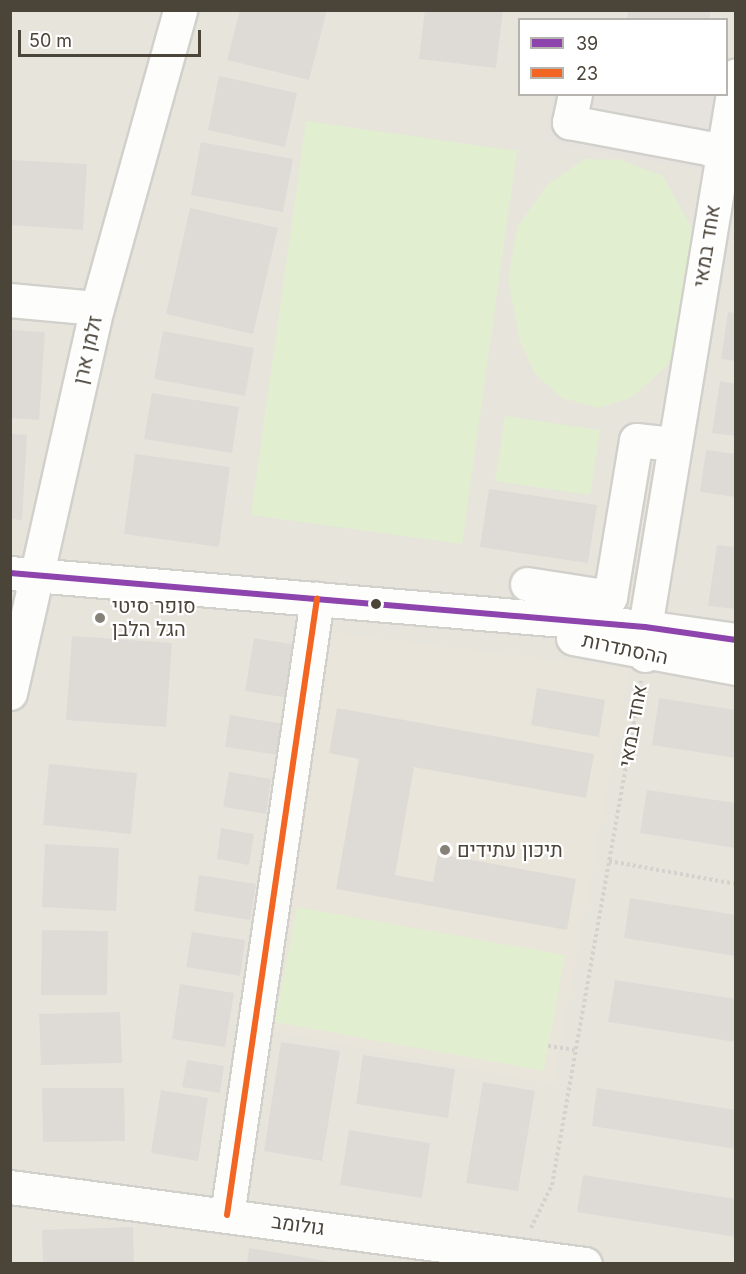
<!DOCTYPE html>
<meta charset="utf-8">
<style>
body{margin:0}
#map{position:relative;width:746px;height:1274px;overflow:hidden;background:#f4f2ee;font-family:Inter,Heebo,sans-serif}
div>[style]{position:absolute}
.residential>*{inset:0;background:#e7e4dc}
.education>*{inset:0;background:#eae5da}
.green>*{inset:0;background:#e1eecf}
.parking>*{inset:0;background:#e6e3df}
.building>*{inset:0;background:#dedbd6}
.path>*{height:4px;margin-top:-2px;transform-origin:0;background:repeating-linear-gradient(90deg,#d3d2cc 0 3px,transparent 0 6px)}
.roads{filter:drop-shadow(2px 0 #d2d0cb) drop-shadow(-2px 0 #d2d0cb) drop-shadow(0 2px #d2d0cb) drop-shadow(0 -2px #d2d0cb)}
.minor>*{height:33px;margin:-16.5px;padding:0 16.5px;transform-origin:16.5px;border-radius:16.5px;background:#fdfdfc}
.bus-1>*{height:6px;margin:-3px;padding:0 3px;transform-origin:3px;border-radius:3px;background:#8e44ad}
.bus-2>*{height:6px;margin:-3px;padding:0 3px;transform-origin:3px;border-radius:3px;background:#f26522}
.dots>*{width:16px;height:16px;translate:-50% -50%;box-sizing:border-box;border:3px solid #fff;border-radius:50%}
span{translate:-50% -50%;white-space:nowrap;text-align:center;line-height:1.15;-webkit-text-stroke:4.5px #fff;paint-order:stroke}
.street-label{font-size:20px;color:#4b4439}
.poi-label{font-size:20px;color:#4b4439}
.left{translate:0 -50%;text-align:left}
.frame{position:absolute;inset:0;border:12px solid #4b4439;pointer-events:none}
.legend{position:absolute;left:518px;top:18px;width:210px;height:78px;box-sizing:border-box;background:#fff;border:2px solid #b7b4b0;margin:0;padding:8px 10px;list-style:none;font-size:18px;color:#4b4439}
.legend li{display:flex;align-items:center;gap:12px;height:30px}
.legend b{width:30px;border:2px solid #b7b4b0}
.scale{position:absolute;left:18px;top:30px;width:183px;height:27px;box-sizing:border-box;border:3px solid #4b4439;border-top:0;padding-left:8px;font-size:18px;line-height:21px;white-space:nowrap;color:#4b4439;-webkit-text-stroke:4px #fff;paint-order:stroke}
</style>
<div id="map">
<div class="residential">
<div style="clip-path:polygon(evenodd,11px 11px,735px 11px,735px 1263px,11px 1263px,11px 11px,520px 20px,726px 20px,726px 94px,520px 94px,520px 20px)"></div>
</div>
<div class="education">
<div style="clip-path:polygon(327px 632px,629px 669px,553px 1084px,266px 1030px)"></div>
</div>
<div class="green">
<div style="clip-path:polygon(306px 121px,517px 151px,462px 544px,251px 515px)"></div>
<div style="clip-path:polygon(585px 159px,621px 160px,663px 176px,696px 236px,687px 327px,667px 366px,631px 398px,598px 408px,562px 398px,535px 374px,520px 341px,508px 280px,517px 227px,548px 184px)"></div>
<div style="clip-path:polygon(505px 416px,600px 430px,590px 495px,495px 481px)"></div>
<div style="clip-path:polygon(297px 907px,565px 955px,544px 1071px,275px 1022px)"></div>
</div>
<div class="parking">
<div style="clip-path:polygon(553px 95px,715px 95px,702px 170px,545px 141px)"></div>
</div>
<div class="building">
<div style="clip-path:polygon(240px 10px,327px 10px,309px 80px,227px 60px)"></div>
<div style="clip-path:polygon(425px 10px,503px 10px,496px 68px,419px 59px)"></div>
<div style="clip-path:polygon(628px 10px,711px 10px,709px 20px,627px 20px)"></div>
<div style="clip-path:polygon(219px 76px,297px 93px,285px 147px,208px 130px)"></div>
<div style="clip-path:polygon(201px 142px,293px 159px,283px 212px,191px 195px)"></div>
<div style="clip-path:polygon(10px 160px,87px 164px,83px 230px,10px 225px)"></div>
<div style="clip-path:polygon(190px 208px,278px 228px,253px 334px,166px 314px)"></div>
<div style="clip-path:polygon(728px 312px,736px 313px,736px 361px,721px 359px)"></div>
<div style="clip-path:polygon(10px 330px,45px 332px,39px 420px,10px 418px)"></div>
<div style="clip-path:polygon(163px 331px,254px 348px,245px 396px,154px 379px)"></div>
<div style="clip-path:polygon(720px 381px,736px 384px,736px 436px,712px 433px)"></div>
<div style="clip-path:polygon(152px 393px,239px 407px,232px 453px,144px 439px)"></div>
<div style="clip-path:polygon(10px 434px,27px 435px,22px 520px,10px 519px)"></div>
<div style="clip-path:polygon(706px 450px,736px 454px,736px 497px,700px 492px)"></div>
<div style="clip-path:polygon(135px 454px,230px 467px,219px 547px,124px 534px)"></div>
<div style="clip-path:polygon(489px 489px,597px 505px,588px 563px,480px 547px)"></div>
<div style="clip-path:polygon(717px 545px,736px 547px,736px 609px,708px 606px)"></div>
<div style="clip-path:polygon(72px 636px,172px 643px,166px 727px,66px 720px)"></div>
<div style="clip-path:polygon(254px 638px,298px 645px,289px 698px,245px 691px)"></div>
<div style="clip-path:polygon(537px 688px,605px 700px,599px 737px,531px 725px)"></div>
<div style="clip-path:polygon(659px 698px,736px 710px,736px 758px,652px 745px)"></div>
<div style="clip-path:polygon(337px 708px,594px 754px,586px 798px,414px 767px,395px 875px,433px 882px,438px 854px,576px 879px,567px 930px,336px 889px,359px 759px,329px 753px)"></div>
<div style="clip-path:polygon(230px 715px,284px 724px,279px 755px,225px 747px)"></div>
<div style="clip-path:polygon(49px 764px,137px 773px,131px 834px,43px 825px)"></div>
<div style="clip-path:polygon(229px 772px,271px 779px,266px 814px,223px 807px)"></div>
<div style="clip-path:polygon(647px 790px,736px 803px,736px 848px,640px 833px)"></div>
<div style="clip-path:polygon(221px 828px,254px 834px,249px 865px,217px 859px)"></div>
<div style="clip-path:polygon(45px 844px,119px 848px,116px 911px,42px 907px)"></div>
<div style="clip-path:polygon(199px 875px,256px 884px,250px 920px,194px 911px)"></div>
<div style="clip-path:polygon(630px 898px,736px 915px,736px 956px,624px 938px)"></div>
<div style="clip-path:polygon(42px 930px,108px 931px,107px 995px,41px 995px)"></div>
<div style="clip-path:polygon(192px 932px,245px 940px,240px 976px,186px 967px)"></div>
<div style="clip-path:polygon(615px 980px,736px 999px,736px 1042px,608px 1022px)"></div>
<div style="clip-path:polygon(180px 984px,234px 993px,225px 1047px,172px 1039px)"></div>
<div style="clip-path:polygon(120px 1012px,122px 1063px,41px 1065px,39px 1014px)"></div>
<div style="clip-path:polygon(281px 1042px,340px 1051px,322px 1161px,264px 1151px)"></div>
<div style="clip-path:polygon(363px 1055px,455px 1069px,448px 1118px,356px 1104px)"></div>
<div style="clip-path:polygon(187px 1060px,224px 1066px,220px 1093px,182px 1087px)"></div>
<div style="clip-path:polygon(483px 1082px,535px 1091px,518px 1191px,466px 1183px)"></div>
<div style="clip-path:polygon(42px 1088px,124px 1088px,125px 1141px,43px 1142px)"></div>
<div style="clip-path:polygon(597px 1088px,736px 1110px,736px 1149px,592px 1126px)"></div>
<div style="clip-path:polygon(161px 1090px,208px 1098px,198px 1161px,151px 1153px)"></div>
<div style="clip-path:polygon(349px 1130px,430px 1143px,422px 1198px,340px 1185px)"></div>
<div style="clip-path:polygon(583px 1175px,736px 1199px,736px 1237px,577px 1212px)"></div>
<div style="clip-path:polygon(133px 1227px,134px 1264px,43px 1264px,42px 1230px)"></div>
<div style="clip-path:polygon(249px 1248px,332px 1262px,332px 1264px,247px 1264px)"></div>
</div>
<div class="path">
<div style="left:609px;top:861px;width:129px;rotate:10.3deg"></div>
<div style="left:548px;top:1046px;width:28px;rotate:8deg"></div>
<div style="left:531px;top:1228px;width:48px;rotate:-64deg"></div>
<div style="left:552px;top:1185px;width:512px;rotate:-79.99deg"></div>
</div>
<div class="roads">
<div class="minor">
<div style="left:575px;top:94px;width:29px;rotate:102deg"></div>
<div style="left:569px;top:122px;width:141px;rotate:10.6deg"></div>
<div style="left:708px;top:148px;width:16px;rotate:30deg"></div>
<div style="left:10px;top:300px;width:87px;rotate:5.3deg"></div>
<div style="left:10px;top:573px;width:637px;rotate:4.86deg"></div>
<div style="left:645px;top:627px;width:92px;rotate:8.1deg"></div>
<div style="left:527px;top:584px;width:84px;rotate:8.9deg"></div>
<div style="left:610px;top:597px;width:159px;rotate:-80.6deg"></div>
<div style="left:636px;top:440px;width:39px;rotate:6deg"></div>
<div style="left:573px;top:638px;width:166px;rotate:10.4deg"></div>
<div style="left:645px;top:655px;width:28px;rotate:-90deg"></div>
<div style="left:645px;top:627px;width:559px;rotate:-80.64deg"></div>
<div style="left:10px;top:693px;width:395px;rotate:-77.3deg"></div>
<div style="left:97px;top:308px;width:309px;rotate:-74.4deg"></div>
<div style="left:10px;top:1187px;width:580px;rotate:7.63deg"></div>
<div style="left:227px;top:1215px;width:623px;rotate:-81.69deg"></div>
</div>
</div>
<div class="bus-1">
<div style="left:10px;top:573px;width:637px;rotate:4.86deg"></div>
<div style="left:645px;top:627px;width:92px;rotate:8.1deg"></div>
</div>
<div class="bus-2">
<div style="left:227px;top:1215px;width:623px;rotate:-81.69deg"></div>
</div>
<div class="dots">
<div style="left:376px;top:604px;background:#4b4439"></div>
<div style="left:100px;top:618px;background:#868178"></div>
<div style="left:445px;top:850px;background:#868178"></div>
</div>
<div class="street-label">
<span style="left:707px;top:246px;rotate:-81deg">אחד במאי</span>
<span style="left:88px;top:350px;rotate:-77deg">זלמן ארן</span>
<span style="left:625px;top:649px;rotate:12deg">ההסתדרות</span>
<span style="left:633px;top:726px;rotate:-80deg">אחד במאי</span>
<span style="left:298px;top:1225px;rotate:8deg">גולומב</span>
</div>
<div class="poi-label">
<span class="left" style="left:112px;top:618px">סופר סיטי<br>הגל הלבן</span>
<span class="left" style="left:457px;top:850px">תיכון עתידים</span>
</div>
<div class="frame"></div>
<ul class="legend">
<li><b style="height:8px;background:#8e44ad"></b>39</li>
<li><b style="height:8px;background:#f26522"></b>23</li>
</ul>
<div class="scale">50 m</div>
</div>
